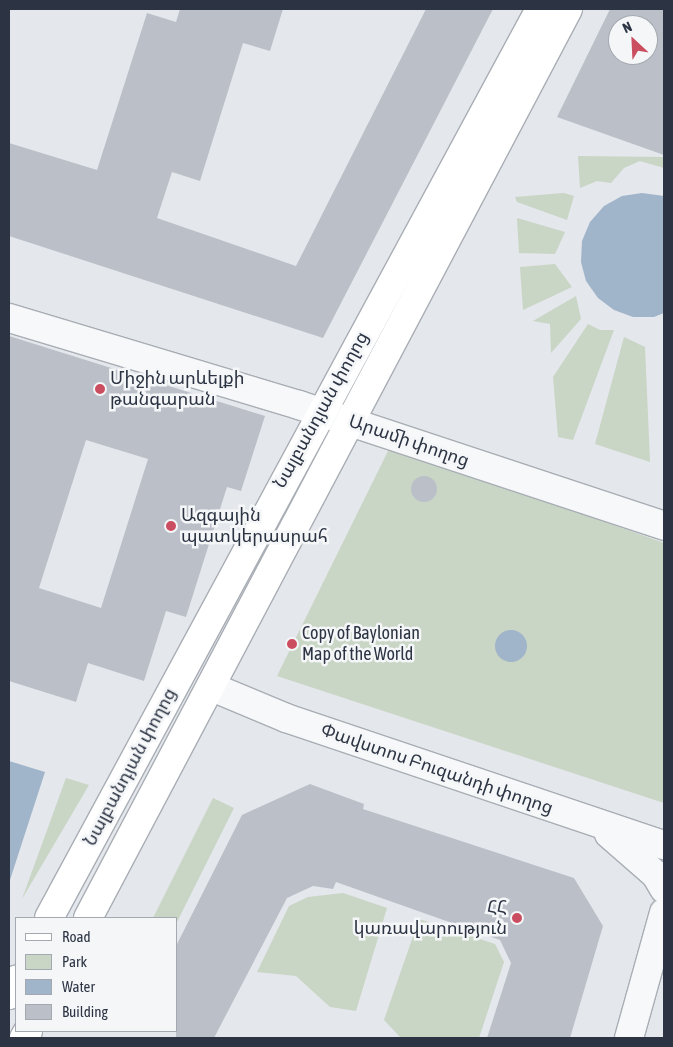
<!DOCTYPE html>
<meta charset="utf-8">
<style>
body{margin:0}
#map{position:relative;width:673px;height:1047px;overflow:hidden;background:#e4e7eb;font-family:"Asap Condensed","Noto Sans Armenian",sans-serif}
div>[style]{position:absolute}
.green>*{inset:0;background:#c9d5c5}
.water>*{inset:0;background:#a0b4ca}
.round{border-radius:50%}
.building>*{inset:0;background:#bbc0c8}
.roads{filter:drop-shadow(1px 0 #a9aeb5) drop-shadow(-1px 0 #a9aeb5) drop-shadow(0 1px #a9aeb5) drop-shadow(0 -1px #a9aeb5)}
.tertiary>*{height:28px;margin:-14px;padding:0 14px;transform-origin:14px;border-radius:14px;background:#f7f8fa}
.secondary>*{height:28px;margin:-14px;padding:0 14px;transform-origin:14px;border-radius:14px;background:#fff}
.dots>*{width:14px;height:14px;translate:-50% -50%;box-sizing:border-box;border:2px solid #f4f6f8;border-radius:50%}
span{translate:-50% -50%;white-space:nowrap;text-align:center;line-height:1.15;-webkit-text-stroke:5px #f4f6f8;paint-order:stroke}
.poi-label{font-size:18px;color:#2c3443}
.left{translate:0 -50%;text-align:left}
.right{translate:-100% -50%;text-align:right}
.street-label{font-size:18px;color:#2c3443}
.frame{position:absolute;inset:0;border:10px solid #2c3443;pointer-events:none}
.legend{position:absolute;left:15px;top:917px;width:162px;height:115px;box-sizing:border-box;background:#f4f6f8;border:1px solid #a4a8b0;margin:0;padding:6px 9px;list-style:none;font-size:15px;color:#2c3443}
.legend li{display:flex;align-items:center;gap:10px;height:25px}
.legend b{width:25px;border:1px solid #a4a8b0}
.north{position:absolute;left:608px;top:15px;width:50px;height:50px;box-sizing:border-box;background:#f4f6f8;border:1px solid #a4a8b0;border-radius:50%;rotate:335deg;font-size:14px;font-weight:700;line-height:20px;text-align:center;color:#2c3443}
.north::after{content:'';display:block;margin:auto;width:18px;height:22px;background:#cb4e60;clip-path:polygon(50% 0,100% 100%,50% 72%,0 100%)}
</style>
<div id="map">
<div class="green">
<div style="clip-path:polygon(578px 156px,664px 157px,664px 168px,640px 161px,624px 168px,611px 183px,597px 181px,580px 188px)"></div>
<div style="clip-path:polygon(564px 193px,574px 196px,567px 220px,517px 202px,515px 197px)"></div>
<div style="clip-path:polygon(517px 218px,565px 232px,555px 254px,519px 253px)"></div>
<div style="clip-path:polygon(555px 264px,572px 287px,523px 310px,520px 267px)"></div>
<div style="clip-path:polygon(576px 296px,581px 319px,551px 353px,550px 324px,533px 321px)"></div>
<div style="clip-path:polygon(588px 324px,600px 330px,614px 330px,573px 440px,558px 437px,553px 377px)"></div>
<div style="clip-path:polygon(624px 337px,645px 347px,650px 462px,595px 444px)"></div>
<div style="clip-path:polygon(391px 445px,664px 543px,664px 803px,277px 676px)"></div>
<div style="clip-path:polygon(66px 778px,89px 785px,22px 899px)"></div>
<div style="clip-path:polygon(213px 798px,234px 808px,176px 924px,176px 918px,153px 918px)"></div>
<div style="clip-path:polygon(343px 893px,387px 908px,356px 1011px,330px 1007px,296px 976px,257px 972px,289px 906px,308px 897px)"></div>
<div style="clip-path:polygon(419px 919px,495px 944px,504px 962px,479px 1038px,401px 1038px,384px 1020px)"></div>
</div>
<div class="water">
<div style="clip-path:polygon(642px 193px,664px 196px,664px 313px,654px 317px,633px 317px,614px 310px,598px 298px,586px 281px,581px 262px,582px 241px,590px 222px,604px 206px,622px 196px)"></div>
<div class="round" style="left:495px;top:630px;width:32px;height:32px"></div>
<div style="clip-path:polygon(9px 761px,45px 772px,9px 883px)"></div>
</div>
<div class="building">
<div style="clip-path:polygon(180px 9px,283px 9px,270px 51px,243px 43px,200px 181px,172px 172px,157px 218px,296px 266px,426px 9px,493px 9px,323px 338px,9px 236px,9px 143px,97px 170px,147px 13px,176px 22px)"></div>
<div style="clip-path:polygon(evenodd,610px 9px,664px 9px,664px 155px,557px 117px,610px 9px,618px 25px,648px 25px,648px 55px,618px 55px,618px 25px)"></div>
<div style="clip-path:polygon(evenodd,9px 336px,265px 416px,241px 491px,227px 487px,186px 617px,166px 611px,144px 681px,88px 663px,76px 702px,9px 681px,9px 336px,86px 440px,148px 459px,101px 608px,39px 588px,86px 440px)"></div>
<div class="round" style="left:411px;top:476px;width:26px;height:26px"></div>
<div style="clip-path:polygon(310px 784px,364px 804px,363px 809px,574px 878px,603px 926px,570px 1038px,487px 1038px,511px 963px,500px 940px,336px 882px,333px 889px,313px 886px,287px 898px,214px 1038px,176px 1038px,176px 946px,242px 815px)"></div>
</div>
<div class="roads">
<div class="tertiary">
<div style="left:9px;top:318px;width:303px;rotate:16.7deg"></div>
<div style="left:299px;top:405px;width:385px;rotate:18.3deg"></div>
<div style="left:212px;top:687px;width:80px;rotate:22.7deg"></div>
<div style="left:286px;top:718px;width:399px;rotate:18.6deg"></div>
<div style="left:609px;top:834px;width:62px;rotate:41.1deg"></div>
<div style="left:656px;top:875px;width:16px;rotate:60deg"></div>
<div style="left:629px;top:1038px;width:130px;rotate:-74.4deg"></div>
</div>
<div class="secondary">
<div style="left:49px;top:918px;width:1033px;rotate:-61.62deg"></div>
<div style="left:88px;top:918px;width:1028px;rotate:-62.16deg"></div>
<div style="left:9px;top:995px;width:17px;rotate:-65deg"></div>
<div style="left:24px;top:1038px;width:8px;rotate:-60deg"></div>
</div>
</div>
<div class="dots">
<div style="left:100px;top:389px;background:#cb4e60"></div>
<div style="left:171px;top:526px;background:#cb4e60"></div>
<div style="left:292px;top:644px;background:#cb4e60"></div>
<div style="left:517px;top:918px;background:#cb4e60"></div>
</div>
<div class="poi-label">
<span class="left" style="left:110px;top:389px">Միջին արևելքի<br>թանգարան</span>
<span class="left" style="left:181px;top:526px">Ազգային<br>պատկերասրահ</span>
<span class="left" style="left:302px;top:644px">Copy of Baylonian<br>Map of the World</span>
<span class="right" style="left:507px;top:918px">ՀՀ<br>կառավարություն</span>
</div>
<div class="street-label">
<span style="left:321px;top:410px;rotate:-61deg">Նալբանդյան փողոց</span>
<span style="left:409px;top:441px;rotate:19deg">Արամի փողոց</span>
<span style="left:130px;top:767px;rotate:-62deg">Նալբանդյան փողոց</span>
<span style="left:437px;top:769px;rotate:19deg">Փավստոս Բուզանդի փողոց</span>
</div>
<div class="frame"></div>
<ul class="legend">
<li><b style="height:6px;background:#fff"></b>Road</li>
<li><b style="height:14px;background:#c9d5c5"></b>Park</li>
<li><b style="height:14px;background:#a0b4ca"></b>Water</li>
<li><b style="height:14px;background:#bbc0c8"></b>Building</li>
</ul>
<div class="north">N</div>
</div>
